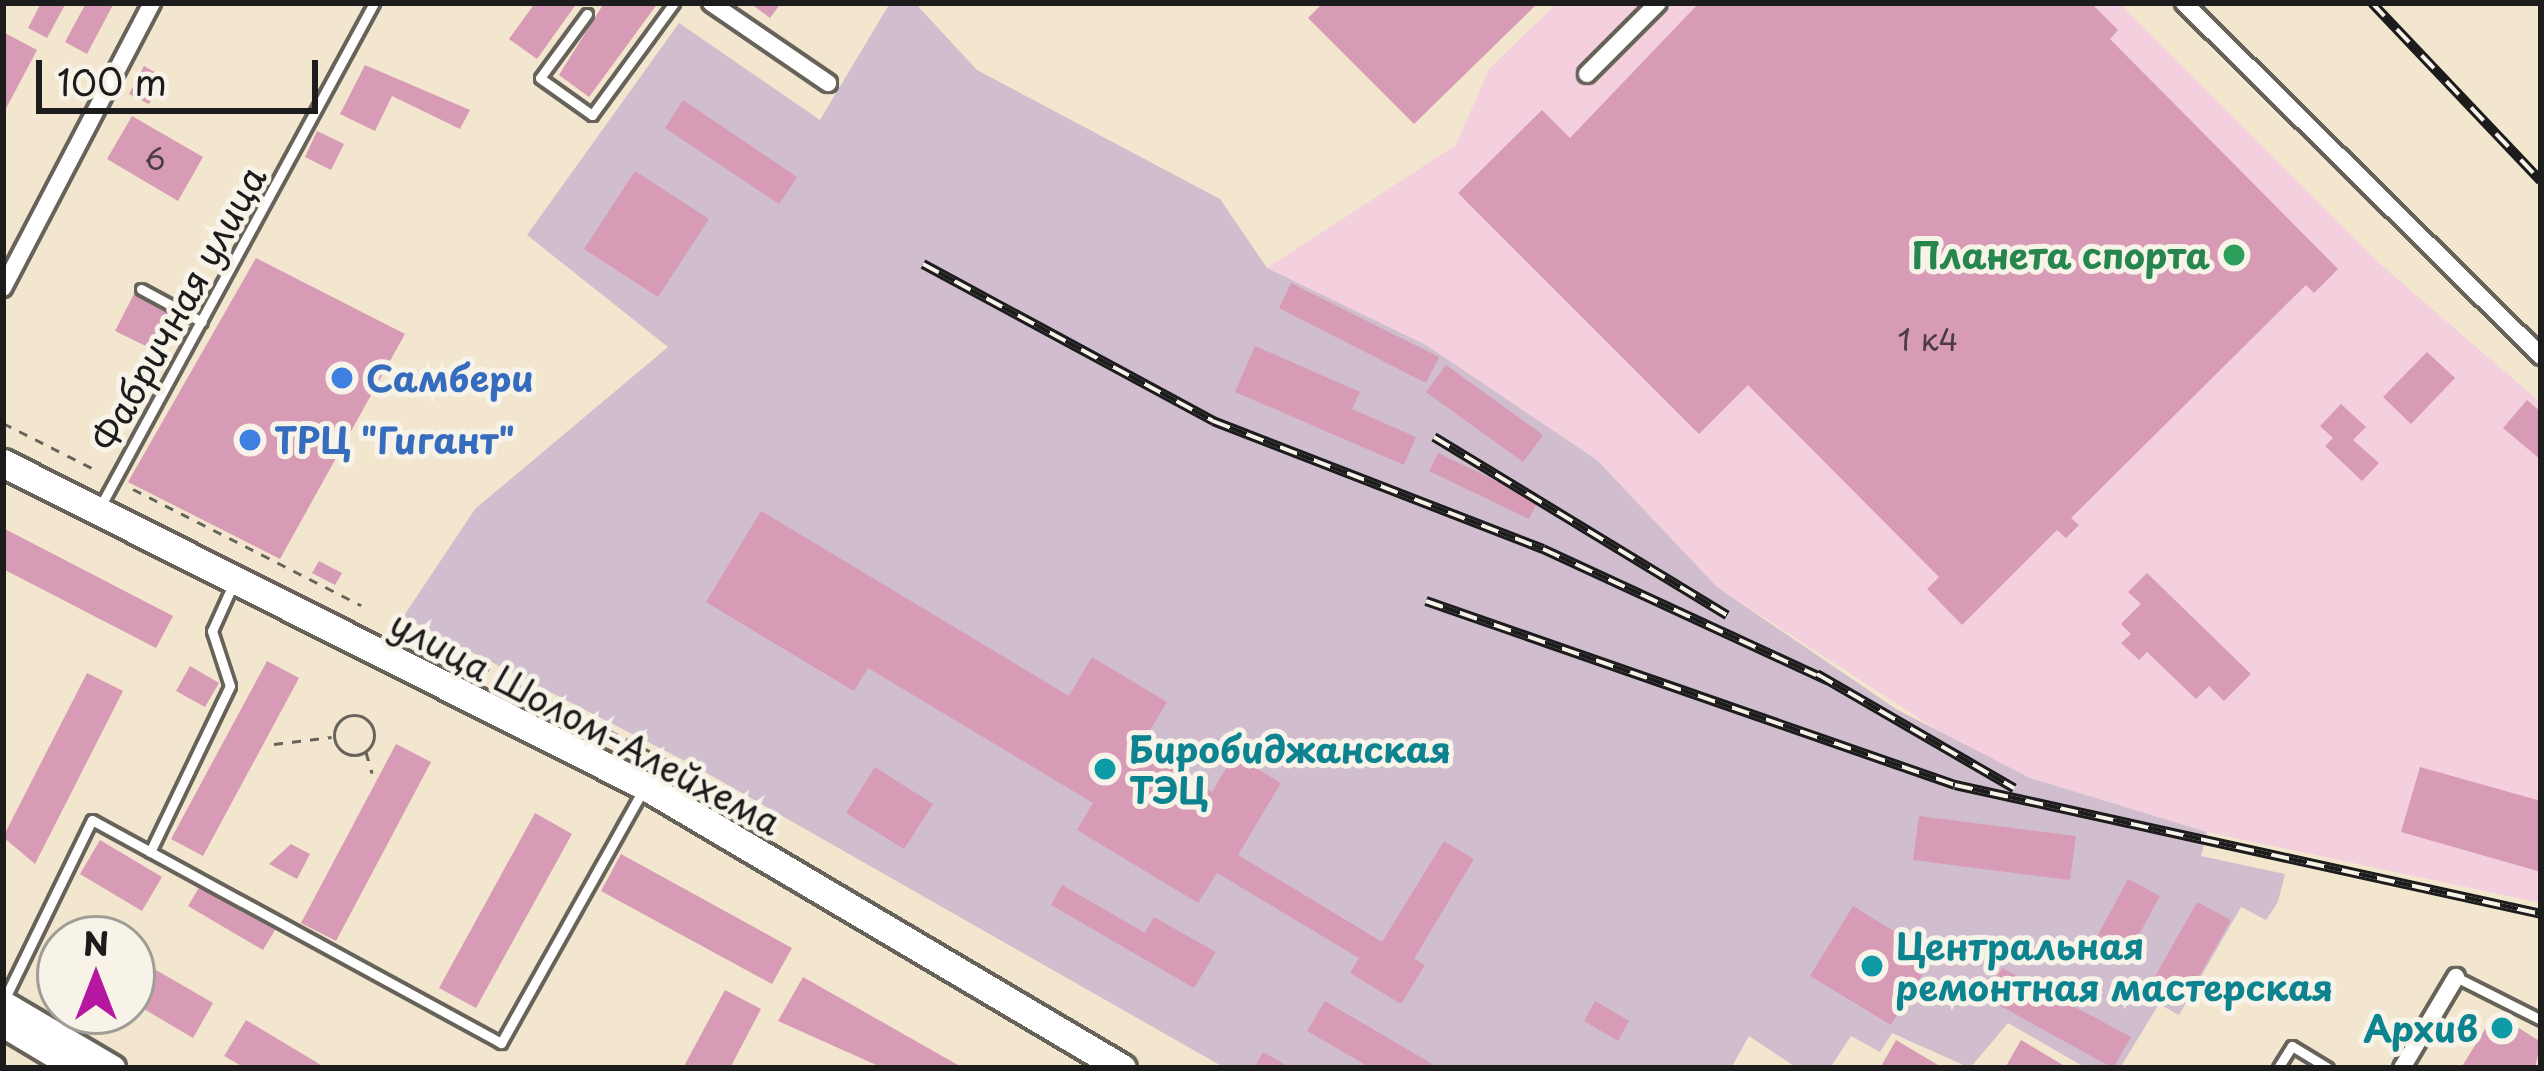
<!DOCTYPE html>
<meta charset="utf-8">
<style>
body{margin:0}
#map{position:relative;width:2544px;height:1071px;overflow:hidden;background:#f3e6ce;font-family:"Playpen Sans",sans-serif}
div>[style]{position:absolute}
.built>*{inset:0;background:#f4cfdd}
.industrial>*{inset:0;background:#d0bdcd}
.building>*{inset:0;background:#d89bb5}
.path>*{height:3px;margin-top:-1.5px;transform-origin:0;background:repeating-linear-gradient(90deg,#67635a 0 9px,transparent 0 18px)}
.path>.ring{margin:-1.5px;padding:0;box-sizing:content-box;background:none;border:3px solid #67635a;border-radius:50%}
.roads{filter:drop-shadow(3px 0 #67635a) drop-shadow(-3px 0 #67635a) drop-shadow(0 3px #67635a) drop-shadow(0 -3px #67635a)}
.lane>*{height:9px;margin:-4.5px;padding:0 4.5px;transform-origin:4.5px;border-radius:4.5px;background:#fff}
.street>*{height:16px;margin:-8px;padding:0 8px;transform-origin:8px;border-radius:8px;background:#fff}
.secondary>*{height:24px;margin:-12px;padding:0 12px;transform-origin:12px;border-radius:12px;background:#fff}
.primary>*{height:27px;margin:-13.5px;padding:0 13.5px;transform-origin:13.5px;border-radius:13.5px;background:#fff}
.rail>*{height:10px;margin-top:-5px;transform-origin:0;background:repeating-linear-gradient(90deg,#f7f3e8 0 18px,#1c1c1c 0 36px);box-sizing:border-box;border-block:3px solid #1c1c1c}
.dots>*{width:33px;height:33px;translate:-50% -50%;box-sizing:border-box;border:6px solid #f7f3e8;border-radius:50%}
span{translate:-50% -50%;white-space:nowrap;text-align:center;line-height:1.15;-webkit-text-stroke:10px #f7f3e8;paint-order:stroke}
.number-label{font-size:30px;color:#4b3c42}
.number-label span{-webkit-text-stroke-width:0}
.leisure-label{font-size:36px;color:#27864d;font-weight:700}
.right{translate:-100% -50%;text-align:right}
.street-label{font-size:36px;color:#1c1c1c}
.shop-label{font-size:36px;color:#366cbe;font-weight:700}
.left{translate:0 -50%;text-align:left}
.culture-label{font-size:36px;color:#0d838f;font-weight:700}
.frame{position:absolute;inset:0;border:6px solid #1c1c1c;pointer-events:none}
.north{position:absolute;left:36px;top:915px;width:120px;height:120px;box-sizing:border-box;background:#f7f3e8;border:3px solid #9f9d96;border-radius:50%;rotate:0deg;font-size:33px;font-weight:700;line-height:48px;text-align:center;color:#1c1c1c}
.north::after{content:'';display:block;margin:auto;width:42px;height:54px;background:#b5179e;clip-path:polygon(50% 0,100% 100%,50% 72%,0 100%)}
.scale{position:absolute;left:36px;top:60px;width:282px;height:54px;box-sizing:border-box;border:6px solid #1c1c1c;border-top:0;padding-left:15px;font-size:36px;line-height:42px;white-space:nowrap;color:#1c1c1c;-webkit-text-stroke:9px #f7f3e8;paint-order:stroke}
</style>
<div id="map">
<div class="built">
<div style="clip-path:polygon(1557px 3px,2119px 3px,2379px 263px,2541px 403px,2541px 903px,2207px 832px,2030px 778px,1954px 741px,1717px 587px,1597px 460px,1426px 345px,1267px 268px,1456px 145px,1489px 69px)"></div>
</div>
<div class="industrial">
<div style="clip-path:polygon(890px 3px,915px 3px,977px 70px,1220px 199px,1267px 268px,1426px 345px,1597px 460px,1717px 587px,1896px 709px,2030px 778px,2207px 832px,2201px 856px,2285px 874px,2278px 902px,2266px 920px,2241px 907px,2179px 1015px,2159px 1004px,2120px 1068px,2086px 1068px,2008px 1023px,1970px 1068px,1892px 1033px,1880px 1052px,1851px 1036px,1830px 1068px,1797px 1068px,1749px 1036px,1731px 1068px,1225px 1068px,691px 764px,403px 617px,475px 509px,668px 347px,527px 235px,679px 23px,820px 120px)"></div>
</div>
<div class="building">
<div style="clip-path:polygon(41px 3px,66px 3px,47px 38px,28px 28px)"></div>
<div style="clip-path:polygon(86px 3px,114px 3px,87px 54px,65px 42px)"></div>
<div style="clip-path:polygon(535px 3px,577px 3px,537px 59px,509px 39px)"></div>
<div style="clip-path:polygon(604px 3px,658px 3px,589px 97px,559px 75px)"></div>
<div style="clip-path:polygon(750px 3px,781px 3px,770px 18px)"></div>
<div style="clip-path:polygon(1323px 3px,1538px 3px,1414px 124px,1308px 18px)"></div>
<div style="clip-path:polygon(1699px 3px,2091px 3px,2118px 30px,2110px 39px,2338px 269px,2314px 293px,2306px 285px,2071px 518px,2079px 525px,2066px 538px,2057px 530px,1962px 625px,1927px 589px,1939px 577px,1748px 385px,1699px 434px,1458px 193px,1542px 110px,1570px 138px)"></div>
<div style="clip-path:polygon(3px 32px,37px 50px,3px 114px)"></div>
<div style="clip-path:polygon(365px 65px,470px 110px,460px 129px,392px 96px,375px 131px,340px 114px)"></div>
<div style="clip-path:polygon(144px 66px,163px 77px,149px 104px,129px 94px)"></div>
<div style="clip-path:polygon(683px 100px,797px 177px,779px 204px,665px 128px)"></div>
<div style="clip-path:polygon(132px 116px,203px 157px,178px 201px,107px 159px)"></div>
<div style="clip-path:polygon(317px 131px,344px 144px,331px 170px,305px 157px)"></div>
<div style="clip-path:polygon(635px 171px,709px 219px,658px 297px,584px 249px)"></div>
<div style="clip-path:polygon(256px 258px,405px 334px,280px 559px,128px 482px)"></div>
<div style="clip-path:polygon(1291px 283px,1439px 357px,1426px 383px,1279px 308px)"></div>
<div style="clip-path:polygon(134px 294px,177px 315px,158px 352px,115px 331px)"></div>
<div style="clip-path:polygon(1255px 346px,1360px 392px,1352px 409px,1416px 437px,1404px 465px,1235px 392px)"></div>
<div style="clip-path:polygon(2427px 352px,2455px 378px,2411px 424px,2383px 397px)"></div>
<div style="clip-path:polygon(1446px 365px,1543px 435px,1523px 462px,1426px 392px)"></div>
<div style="clip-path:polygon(2527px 400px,2541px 412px,2541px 460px,2503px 428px)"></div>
<div style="clip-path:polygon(2341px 404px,2366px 427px,2353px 440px,2379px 463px,2362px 481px,2325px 446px,2333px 438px,2320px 426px)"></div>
<div style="clip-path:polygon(1438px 453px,1538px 501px,1529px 519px,1429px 471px)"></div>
<div style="clip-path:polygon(761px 511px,1069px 696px,1092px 657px,1167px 702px,1139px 748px,1212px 792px,1234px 755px,1281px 783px,1238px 855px,1382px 942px,1444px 841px,1474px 859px,1414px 959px,1425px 965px,1401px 1004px,1350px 973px,1359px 958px,1217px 873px,1198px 903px,1077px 830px,1093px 803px,868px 668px,854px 691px,706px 602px)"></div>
<div style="clip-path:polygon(3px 528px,173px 616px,156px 648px,3px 569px)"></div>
<div style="clip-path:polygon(319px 561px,342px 573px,335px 585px,312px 573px)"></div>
<div style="clip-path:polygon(2147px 573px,2251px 674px,2224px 701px,2209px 686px,2196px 699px,2147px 652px,2139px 660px,2121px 643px,2131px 634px,2121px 624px,2141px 604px,2128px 592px)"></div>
<div style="clip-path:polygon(267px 661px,299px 678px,203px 856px,171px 839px)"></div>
<div style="clip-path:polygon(190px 666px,219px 683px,205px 707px,176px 691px)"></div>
<div style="clip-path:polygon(87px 673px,123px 691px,35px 864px,3px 837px)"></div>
<div style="clip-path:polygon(396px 744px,431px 762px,336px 941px,301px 923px)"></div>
<div style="clip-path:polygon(875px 767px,933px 804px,904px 849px,846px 813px)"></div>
<div style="clip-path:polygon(2420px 767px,2541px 801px,2541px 872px,2401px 832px)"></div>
<div style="clip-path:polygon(535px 813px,572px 834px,476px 1008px,439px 988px)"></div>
<div style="clip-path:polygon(1919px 816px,2076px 836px,2070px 880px,1913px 860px)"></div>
<div style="clip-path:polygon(100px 840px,162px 877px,142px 911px,80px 874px)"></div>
<div style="clip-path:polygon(291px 844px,310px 854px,297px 879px,269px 864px)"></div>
<div style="clip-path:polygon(621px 854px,792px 948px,772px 984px,601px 891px)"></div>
<div style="clip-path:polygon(2128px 879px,2160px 896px,2123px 964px,2091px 948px)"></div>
<div style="clip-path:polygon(1062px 885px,1145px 933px,1154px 917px,1216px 952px,1194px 988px,1051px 905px)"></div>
<div style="clip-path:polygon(200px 886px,275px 930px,263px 950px,188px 906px)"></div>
<div style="clip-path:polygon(2197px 902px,2231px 920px,2185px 1001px,2152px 982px)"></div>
<div style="clip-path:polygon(1853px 906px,1934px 956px,1891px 1025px,1810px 976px)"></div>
<div style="clip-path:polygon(132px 956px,213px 1003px,193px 1038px,132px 1002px)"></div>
<div style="clip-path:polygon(2002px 968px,2131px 1037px,2113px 1068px,1984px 997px)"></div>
<div style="clip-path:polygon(803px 977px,958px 1065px,956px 1068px,883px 1068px,778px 1021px)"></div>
<div style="clip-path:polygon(725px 990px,761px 1009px,730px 1068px,683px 1068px)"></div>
<div style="clip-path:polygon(1325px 1001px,1439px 1068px,1371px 1068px,1307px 1031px)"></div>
<div style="clip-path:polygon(1595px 1001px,1629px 1021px,1618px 1041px,1584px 1021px)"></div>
<div style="clip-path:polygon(2495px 1013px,2541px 1042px,2535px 1068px,2461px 1068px)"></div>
<div style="clip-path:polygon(246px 1020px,326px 1068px,245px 1068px,224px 1056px)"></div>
<div style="clip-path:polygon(1896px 1040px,1943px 1068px,1880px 1068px)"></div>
<div style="clip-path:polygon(2021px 1040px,2068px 1068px,2005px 1068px)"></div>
<div style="clip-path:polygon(1263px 1052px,1291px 1068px,1254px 1068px)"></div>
</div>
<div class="path">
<div style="left:3px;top:423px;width:106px;rotate:26.8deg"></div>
<div style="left:133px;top:489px;width:256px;rotate:27deg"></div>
<div style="left:401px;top:625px;width:312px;rotate:26.9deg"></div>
<div class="ring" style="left:334px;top:715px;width:37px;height:37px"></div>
<div style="left:274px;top:744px;width:58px;rotate:-6.9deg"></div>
<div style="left:366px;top:752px;width:22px;rotate:74deg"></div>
</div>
<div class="roads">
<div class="lane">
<div style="left:587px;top:14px;width:79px;rotate:126.3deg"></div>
<div style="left:540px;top:78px;width:64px;rotate:35.4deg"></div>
<div style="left:592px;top:115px;width:139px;rotate:-53.8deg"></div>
<div style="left:141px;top:289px;width:69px;rotate:28.4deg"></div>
<div style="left:100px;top:507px;width:574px;rotate:-61.47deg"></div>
<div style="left:150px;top:852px;width:184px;rotate:-64.3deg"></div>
<div style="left:230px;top:686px;width:58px;rotate:-108.1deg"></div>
<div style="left:212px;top:631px;width:54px;rotate:-65.8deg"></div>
<div style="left:2456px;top:977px;width:95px;rotate:26.8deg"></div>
<div style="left:5px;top:998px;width:198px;rotate:-64deg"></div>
<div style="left:92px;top:820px;width:466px;rotate:28.6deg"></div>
<div style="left:501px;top:1043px;width:292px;rotate:-60.7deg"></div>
<div style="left:2278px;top:1068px;width:26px;rotate:-58deg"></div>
<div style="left:2292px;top:1046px;width:42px;rotate:31.4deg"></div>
</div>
<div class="street">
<div style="left:711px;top:3px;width:142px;rotate:34.4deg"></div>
<div style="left:2184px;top:3px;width:502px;rotate:44.68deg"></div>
<div style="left:1587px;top:74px;width:100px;rotate:-45deg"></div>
<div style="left:3px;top:288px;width:322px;rotate:-62.4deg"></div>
<div style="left:2402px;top:1068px;width:106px;rotate:-59.3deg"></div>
</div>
<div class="secondary">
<div style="left:3px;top:1003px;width:128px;rotate:30.6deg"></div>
<div style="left:3px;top:1025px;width:84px;rotate:30.8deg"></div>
</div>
<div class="primary">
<div style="left:3px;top:463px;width:719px;rotate:26.71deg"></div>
<div style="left:645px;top:786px;width:554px;rotate:30.59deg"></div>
</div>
</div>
<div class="rail">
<div style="left:2372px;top:3px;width:245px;rotate:46.5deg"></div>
<div style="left:923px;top:264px;width:330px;rotate:28.4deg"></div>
<div style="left:1213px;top:421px;width:354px;rotate:21.2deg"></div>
<div style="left:1543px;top:549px;width:313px;rotate:24.8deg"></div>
<div style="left:1434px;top:437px;width:343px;rotate:31.3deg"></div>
<div style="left:1426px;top:601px;width:560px;rotate:19.18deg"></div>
<div style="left:1955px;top:785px;width:600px;rotate:12.41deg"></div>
<div style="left:1817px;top:674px;width:228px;rotate:30.1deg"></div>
</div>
<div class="dots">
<div style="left:2234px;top:255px;background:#2e9e5b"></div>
<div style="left:342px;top:378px;background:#3f7fe0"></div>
<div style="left:250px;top:440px;background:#3f7fe0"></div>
<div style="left:1105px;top:769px;background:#0f9aa8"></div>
<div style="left:1872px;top:966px;background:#0f9aa8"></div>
<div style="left:2502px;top:1028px;background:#0f9aa8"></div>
</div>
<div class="number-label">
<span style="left:155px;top:158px">6</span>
<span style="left:1928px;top:339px">1 к4</span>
</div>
<div class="leisure-label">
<span class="right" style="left:2210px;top:255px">Планета спорта</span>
</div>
<div class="street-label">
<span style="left:178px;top:308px;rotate:-61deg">Фабричная улица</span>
<span style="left:586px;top:722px;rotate:28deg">улица Шолом-Алейхема</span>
</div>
<div class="shop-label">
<span class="left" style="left:366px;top:378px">Самбери</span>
<span class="left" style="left:274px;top:440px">ТРЦ "Гигант"</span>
</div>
<div class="culture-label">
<span class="left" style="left:1129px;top:769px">Биробиджанская<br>ТЭЦ</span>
<span class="left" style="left:1896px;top:966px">Центральная<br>ремонтная мастерская</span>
<span class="right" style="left:2478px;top:1028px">Архив</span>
</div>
<div class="frame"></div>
<div class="north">N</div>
<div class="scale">100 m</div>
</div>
